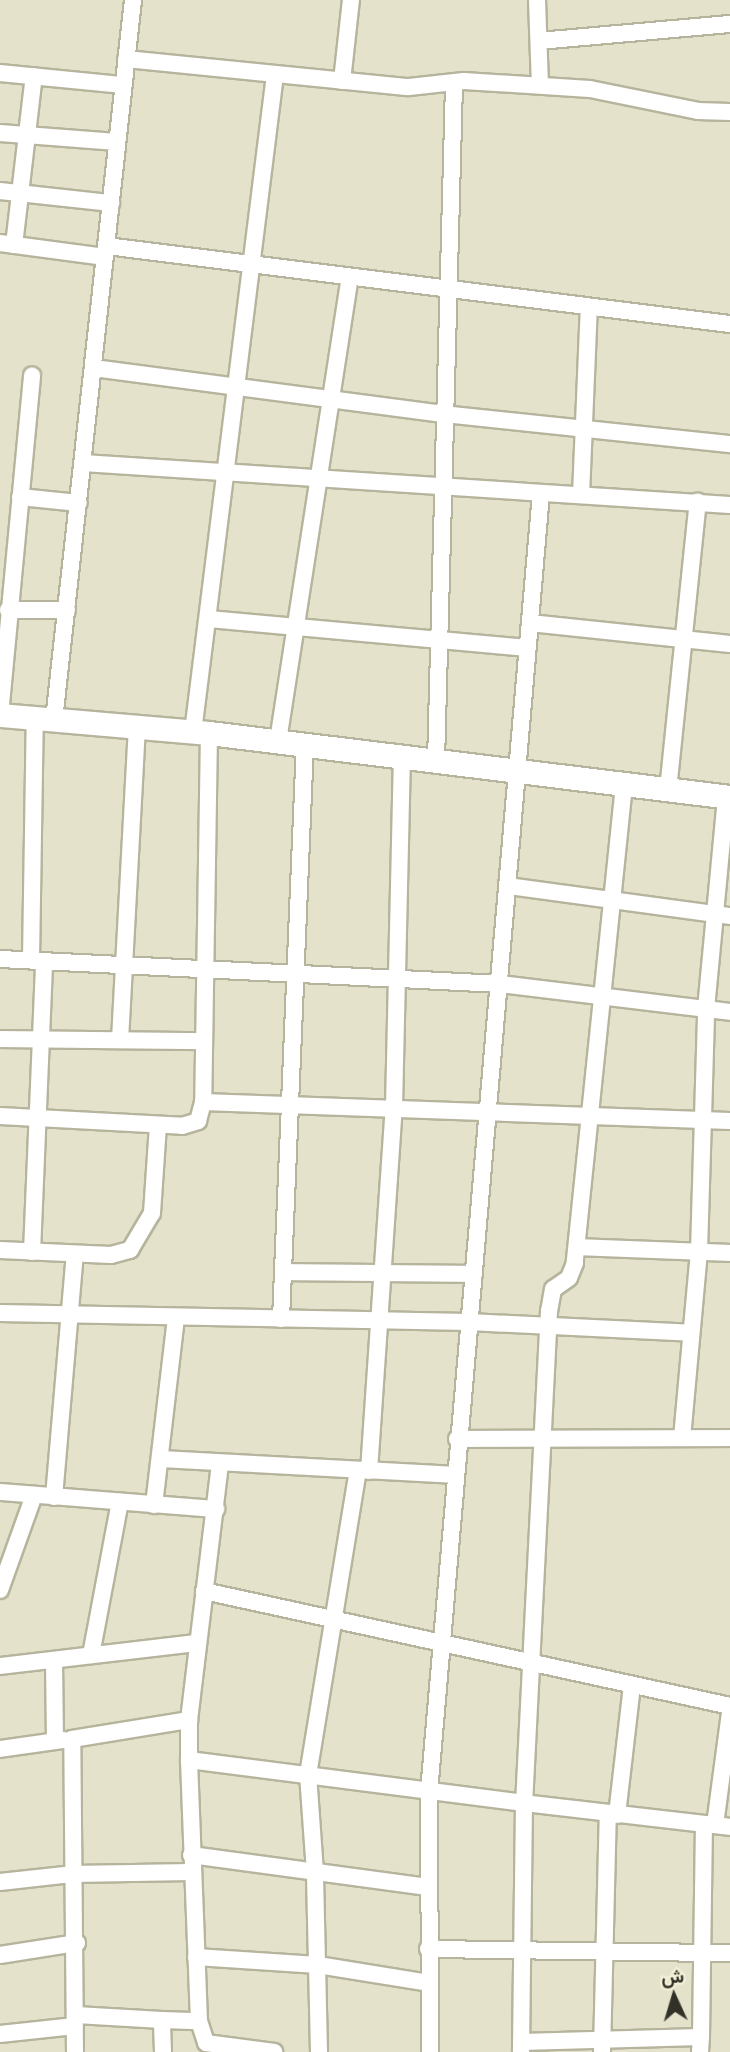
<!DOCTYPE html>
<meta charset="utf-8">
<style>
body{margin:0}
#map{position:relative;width:730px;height:2052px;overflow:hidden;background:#e4e2ca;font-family:"Playfair Display",Vazirmatn,serif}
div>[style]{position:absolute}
.roads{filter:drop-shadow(2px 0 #b7b49d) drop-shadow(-2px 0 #b7b49d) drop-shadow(0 2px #b7b49d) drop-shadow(0 -2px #b7b49d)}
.street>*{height:16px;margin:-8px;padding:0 8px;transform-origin:8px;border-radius:8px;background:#fff}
.secondary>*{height:23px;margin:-11.5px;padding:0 11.5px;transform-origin:11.5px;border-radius:11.5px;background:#fff}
span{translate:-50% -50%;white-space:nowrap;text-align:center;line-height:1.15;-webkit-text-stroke:6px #f2efd7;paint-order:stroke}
.north{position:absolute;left:639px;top:1961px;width:70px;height:70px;-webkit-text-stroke:5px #f2efd7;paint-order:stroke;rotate:356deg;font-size:19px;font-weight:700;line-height:28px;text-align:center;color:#323128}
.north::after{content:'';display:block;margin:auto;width:24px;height:32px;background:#323128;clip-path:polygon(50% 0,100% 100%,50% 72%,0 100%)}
</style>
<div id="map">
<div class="roads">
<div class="street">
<div style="left:537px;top:0;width:84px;rotate:88deg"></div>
<div style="left:539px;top:41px;width:192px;rotate:-5.1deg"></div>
<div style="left:126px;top:59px;width:284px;rotate:5.7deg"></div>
<div style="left:409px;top:87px;width:55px;rotate:-6.2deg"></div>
<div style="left:464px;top:81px;width:126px;rotate:3.6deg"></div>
<div style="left:590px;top:89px;width:110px;rotate:11.5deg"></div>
<div style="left:698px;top:111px;width:32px;rotate:2deg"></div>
<div style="left:0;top:73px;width:124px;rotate:5.6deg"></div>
<div style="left:342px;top:81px;width:81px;rotate:-83.7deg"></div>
<div style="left:0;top:133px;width:117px;rotate:4.4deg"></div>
<div style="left:0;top:191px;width:112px;rotate:6.2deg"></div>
<div style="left:0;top:243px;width:106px;rotate:7.6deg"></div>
<div style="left:14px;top:245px;width:170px;rotate:-83.3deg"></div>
<div style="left:107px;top:246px;width:628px;rotate:7.14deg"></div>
<div style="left:94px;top:368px;width:352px;rotate:7.5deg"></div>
<div style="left:443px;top:414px;width:289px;rotate:6deg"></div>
<div style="left:83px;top:463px;width:648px;rotate:3.71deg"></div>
<div style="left:581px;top:495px;width:188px;rotate:-87.6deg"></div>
<div style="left:20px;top:497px;width:59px;rotate:5.8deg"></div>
<div style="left:8px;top:610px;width:59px"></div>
<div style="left:209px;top:619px;width:320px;rotate:5.2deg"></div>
<div style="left:530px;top:623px;width:201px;rotate:6deg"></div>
<div style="left:0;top:715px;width:341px;rotate:-84.6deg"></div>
<div style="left:54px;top:720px;width:724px;rotate:-83.74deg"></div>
<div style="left:193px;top:732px;width:662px;rotate:-82.89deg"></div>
<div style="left:209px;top:733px;width:369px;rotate:90.9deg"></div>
<div style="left:203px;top:1102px;width:527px;rotate:2.06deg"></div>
<div style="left:278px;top:741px;width:469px;rotate:-81.2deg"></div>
<div style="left:436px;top:762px;width:679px;rotate:-88.48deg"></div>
<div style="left:624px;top:785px;width:481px;rotate:95.9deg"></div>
<div style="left:575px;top:1263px;width:16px;rotate:112deg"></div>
<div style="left:569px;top:1278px;width:19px;rotate:145deg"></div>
<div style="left:553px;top:1289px;width:22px;rotate:100deg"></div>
<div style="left:549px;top:1311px;width:493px;rotate:92.9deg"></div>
<div style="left:524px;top:1803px;width:207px;rotate:6.6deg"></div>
<div style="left:668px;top:790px;width:290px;rotate:-84.1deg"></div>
<div style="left:508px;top:886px;width:224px;rotate:7.7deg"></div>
<div style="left:0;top:959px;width:501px;rotate:2.86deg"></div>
<div style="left:500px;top:984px;width:232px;rotate:6.9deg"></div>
<div style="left:31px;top:960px;width:242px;rotate:-89.1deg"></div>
<div style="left:0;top:1039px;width:202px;rotate:0.6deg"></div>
<div style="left:120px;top:1040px;width:313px;rotate:-86.9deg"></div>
<div style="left:0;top:1116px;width:182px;rotate:3.1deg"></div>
<div style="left:182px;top:1126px;width:17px;rotate:-17deg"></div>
<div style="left:198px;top:1121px;width:20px;rotate:-75deg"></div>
<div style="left:577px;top:1247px;width:153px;rotate:2.2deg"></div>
<div style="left:0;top:1250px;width:111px;rotate:2.6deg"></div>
<div style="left:111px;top:1255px;width:20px;rotate:-15deg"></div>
<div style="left:130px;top:1250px;width:43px;rotate:-59.3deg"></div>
<div style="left:152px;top:1213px;width:88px;rotate:-86.1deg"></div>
<div style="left:32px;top:1252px;width:291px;rotate:-87.6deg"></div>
<div style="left:283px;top:1272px;width:191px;rotate:0.6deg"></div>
<div style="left:0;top:1313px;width:469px;rotate:1.1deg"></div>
<div style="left:469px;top:1322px;width:222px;rotate:2.8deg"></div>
<div style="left:281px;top:1319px;width:575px;rotate:-87.61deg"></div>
<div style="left:682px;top:1438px;width:187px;rotate:-84.8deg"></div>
<div style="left:699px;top:1252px;width:243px;rotate:-88.3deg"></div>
<div style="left:706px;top:1009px;width:213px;rotate:-84.6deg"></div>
<div style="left:457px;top:1439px;width:273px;rotate:-0.2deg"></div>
<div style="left:160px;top:1459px;width:294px;rotate:3.1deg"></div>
<div style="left:369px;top:1471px;width:365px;rotate:-86.1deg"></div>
<div style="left:394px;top:1107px;width:350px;rotate:-88.7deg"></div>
<div style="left:0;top:1492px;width:217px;rotate:4.5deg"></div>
<div style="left:54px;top:1497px;width:244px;rotate:-85.1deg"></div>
<div style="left:154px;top:1505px;width:189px;rotate:-83.3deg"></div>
<div style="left:0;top:1590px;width:101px;rotate:-70.3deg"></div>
<div style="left:204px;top:1591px;width:538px;rotate:12.33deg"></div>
<div style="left:91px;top:1655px;width:156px;rotate:-79.3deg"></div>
<div style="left:54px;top:1660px;width:81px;rotate:89.3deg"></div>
<div style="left:0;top:1666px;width:196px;rotate:-6.7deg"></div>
<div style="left:189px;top:1720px;width:257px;rotate:-83.1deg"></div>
<div style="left:0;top:1749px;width:64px;rotate:-8.1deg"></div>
<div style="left:617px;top:1815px;width:131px;rotate:-83.4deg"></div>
<div style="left:715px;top:1825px;width:113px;rotate:-82.4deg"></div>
<div style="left:191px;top:1855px;width:239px;rotate:7.7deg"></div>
<div style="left:0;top:1882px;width:72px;rotate:-6.3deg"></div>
<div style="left:72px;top:1874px;width:119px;rotate:-1deg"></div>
<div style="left:428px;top:1949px;width:302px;rotate:0.8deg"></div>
<div style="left:0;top:1955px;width:78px;rotate:-8.9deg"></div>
<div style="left:196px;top:1957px;width:122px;rotate:3.8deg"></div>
<div style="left:318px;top:1965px;width:112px;rotate:9.2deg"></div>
<div style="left:76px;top:2015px;width:86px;rotate:3.3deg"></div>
<div style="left:199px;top:2021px;width:23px;rotate:72deg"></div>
<div style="left:206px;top:2043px;width:69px;rotate:7.5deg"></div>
<div style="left:0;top:2034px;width:75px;rotate:-6.1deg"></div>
<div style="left:701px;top:2037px;width:213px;rotate:-89.2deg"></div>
<div style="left:521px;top:2042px;width:180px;rotate:-1.6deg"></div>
<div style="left:701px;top:2037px;width:15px;rotate:94deg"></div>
<div style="left:75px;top:2052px;width:313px;rotate:-90.5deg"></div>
<div style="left:72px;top:1739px;width:119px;rotate:-9.2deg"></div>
<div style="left:189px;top:1720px;width:40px;rotate:90deg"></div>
<div style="left:163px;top:2052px;width:32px;rotate:-92deg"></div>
<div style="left:162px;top:2020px;width:37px;rotate:2deg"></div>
<div style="left:199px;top:2021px;width:261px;rotate:-92.2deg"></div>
<div style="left:189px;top:1760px;width:338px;rotate:7.3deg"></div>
<div style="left:524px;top:1803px;width:249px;rotate:90.7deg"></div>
<div style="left:319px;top:2052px;width:180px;rotate:-91.3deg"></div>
<div style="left:315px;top:1872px;width:97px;rotate:-94.1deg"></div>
<div style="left:308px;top:1775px;width:308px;rotate:-80.7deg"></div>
<div style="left:430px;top:2052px;width:260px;rotate:-90.2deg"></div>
<div style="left:429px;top:1792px;width:1304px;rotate:-85.07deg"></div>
<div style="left:602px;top:2052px;width:238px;rotate:-88.6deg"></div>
</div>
<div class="secondary">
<div style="left:0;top:715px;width:210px;rotate:4.9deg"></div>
<div style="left:209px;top:733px;width:525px;rotate:7deg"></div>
</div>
</div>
<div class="north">ش</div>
</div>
